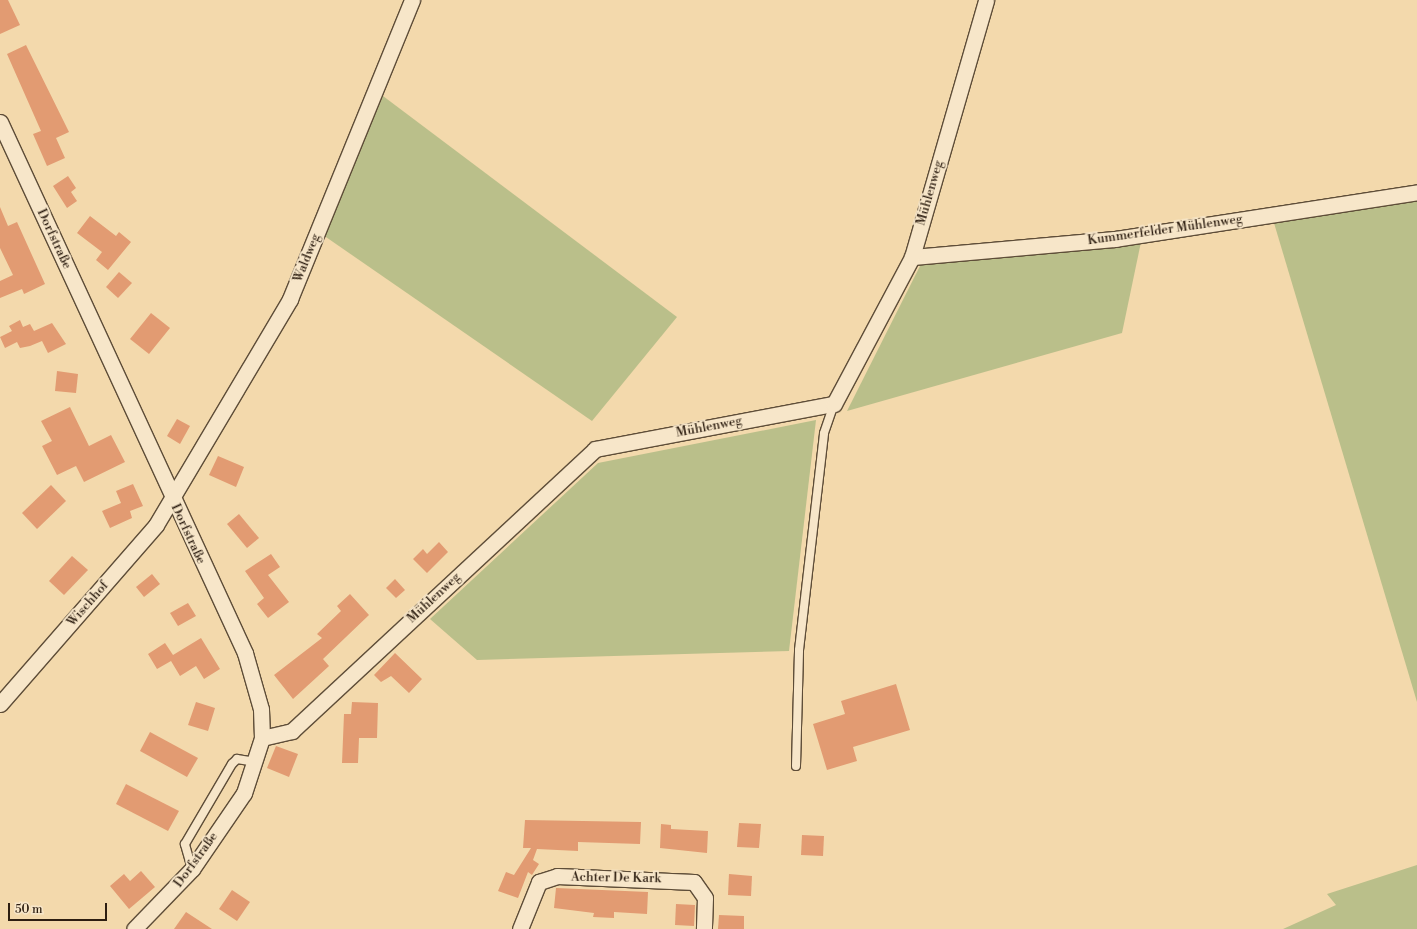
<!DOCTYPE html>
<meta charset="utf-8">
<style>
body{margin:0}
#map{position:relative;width:1417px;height:929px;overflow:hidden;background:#f3d9ac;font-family:"Libre Bodoni",serif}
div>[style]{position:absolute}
.green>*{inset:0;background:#babf8a}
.building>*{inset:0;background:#e29b72}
.roads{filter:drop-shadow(1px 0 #5e4d38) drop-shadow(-1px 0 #5e4d38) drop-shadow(0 1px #5e4d38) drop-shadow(0 -1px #5e4d38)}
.service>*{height:8px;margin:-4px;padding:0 4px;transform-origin:4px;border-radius:4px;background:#f7e6c9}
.minor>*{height:15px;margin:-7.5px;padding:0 7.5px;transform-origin:7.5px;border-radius:7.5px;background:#f7e6c9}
span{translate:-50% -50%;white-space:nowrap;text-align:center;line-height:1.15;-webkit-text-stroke:3.5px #f7e6c9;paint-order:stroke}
.street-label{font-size:13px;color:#2d1e11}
.scale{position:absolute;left:8px;top:903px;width:99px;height:18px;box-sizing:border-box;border:2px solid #2d1e11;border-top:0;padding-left:5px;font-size:12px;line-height:14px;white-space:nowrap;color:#2d1e11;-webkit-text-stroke:3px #f7e6c9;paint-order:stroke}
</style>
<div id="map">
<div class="green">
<div style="clip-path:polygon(383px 96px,677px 317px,592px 421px,323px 235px)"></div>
<div style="clip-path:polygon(1417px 201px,1417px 702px,1274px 223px)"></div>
<div style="clip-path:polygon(1141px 242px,1122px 333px,847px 411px,921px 264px)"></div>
<div style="clip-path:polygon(816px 420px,789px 651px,477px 660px,430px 619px,598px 463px)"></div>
<div style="clip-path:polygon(1417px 865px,1417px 929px,1283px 929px,1336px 905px,1327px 894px)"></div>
</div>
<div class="building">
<div style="clip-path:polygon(0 0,8px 0,20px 25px,0 34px)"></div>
<div style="clip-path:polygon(26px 45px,69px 132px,56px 138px,65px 158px,47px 166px,33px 134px,41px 131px,7px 54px)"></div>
<div style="clip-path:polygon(68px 176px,76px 188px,71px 192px,77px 201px,67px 208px,53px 186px)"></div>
<div style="clip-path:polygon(0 207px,8px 226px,17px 222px,45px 284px,24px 294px,22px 289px,0 298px,0 281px,13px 275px,0 248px)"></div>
<div style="clip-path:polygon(90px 216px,116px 236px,119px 232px,131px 242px,108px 270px,96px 260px,102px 252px,77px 233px)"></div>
<div style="clip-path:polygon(119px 272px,132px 283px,118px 298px,106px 287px)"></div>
<div style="clip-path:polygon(151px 313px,170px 328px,149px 354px,130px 339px)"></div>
<div style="clip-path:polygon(20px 320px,23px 327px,30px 324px,34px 331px,52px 323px,66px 344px,48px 353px,42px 341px,30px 346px,20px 348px,17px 342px,5px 348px,0 337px,12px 331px,9px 326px)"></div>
<div style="clip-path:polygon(57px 371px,78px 374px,76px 393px,55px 391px)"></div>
<div style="clip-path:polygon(70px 407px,89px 446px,111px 435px,125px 462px,84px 482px,76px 466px,57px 475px,42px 446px,52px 441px,41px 421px)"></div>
<div style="clip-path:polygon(177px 419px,190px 426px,180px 444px,167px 436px)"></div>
<div style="clip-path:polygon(218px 456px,244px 467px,236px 487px,209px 475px)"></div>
<div style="clip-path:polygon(133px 484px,143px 506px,130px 511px,132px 518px,110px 528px,102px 511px,121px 503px,116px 491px)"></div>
<div style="clip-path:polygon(51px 485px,66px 501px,37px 529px,22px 513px)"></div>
<div style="clip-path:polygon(239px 514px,259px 538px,247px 548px,227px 524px)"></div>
<div style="clip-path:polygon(439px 542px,448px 552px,427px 573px,413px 559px,423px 549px,427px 554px)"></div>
<div style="clip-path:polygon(271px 554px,280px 567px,268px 575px,289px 602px,268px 618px,257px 604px,264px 598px,245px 571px)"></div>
<div style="clip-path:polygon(72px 556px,88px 570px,64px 595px,49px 581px)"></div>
<div style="clip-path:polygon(152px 574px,160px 584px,144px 597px,136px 587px)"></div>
<div style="clip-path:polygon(395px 579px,405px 590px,396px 598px,386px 588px)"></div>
<div style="clip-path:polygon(350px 594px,369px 615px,323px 659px,329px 666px,293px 699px,274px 675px,322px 638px,317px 634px,341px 611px,337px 606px)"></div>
<div style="clip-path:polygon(188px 603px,196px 616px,178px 626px,170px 613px)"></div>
<div style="clip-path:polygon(201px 638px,220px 669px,204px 679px,196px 666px,180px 676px,171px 661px,157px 669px,148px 654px,165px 643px,173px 655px)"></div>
<div style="clip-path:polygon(395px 653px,422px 679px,409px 693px,391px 676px,381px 682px,374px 675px)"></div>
<div style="clip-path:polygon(896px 684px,910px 730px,853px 747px,857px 761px,827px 770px,813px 724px,845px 714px,841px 701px)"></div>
<div style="clip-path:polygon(196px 702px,215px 708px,208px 731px,188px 725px)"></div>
<div style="clip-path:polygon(352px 702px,378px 703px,377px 738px,359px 738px,358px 763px,342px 763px,344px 714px,351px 714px)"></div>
<div style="clip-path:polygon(150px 732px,198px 758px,187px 777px,140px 751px)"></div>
<div style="clip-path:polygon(276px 746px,298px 754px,289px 777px,267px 768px)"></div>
<div style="clip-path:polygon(126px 784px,179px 811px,168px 831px,116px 804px)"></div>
<div style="clip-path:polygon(525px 820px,641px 822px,640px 844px,578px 842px,578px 851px,537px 849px,533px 860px,539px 864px,532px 875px,528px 872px,518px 898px,498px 891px,506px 872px,514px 875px,531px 848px,523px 848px)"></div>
<div style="clip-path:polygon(739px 823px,761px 824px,759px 848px,737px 847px)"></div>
<div style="clip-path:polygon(661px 824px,671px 825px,671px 829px,708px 831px,707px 853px,660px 848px)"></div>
<div style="clip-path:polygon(802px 835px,824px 836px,823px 856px,801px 855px)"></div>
<div style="clip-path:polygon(141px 871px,155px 887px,129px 909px,110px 886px,124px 874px,130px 881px)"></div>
<div style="clip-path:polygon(729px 874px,752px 876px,751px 896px,728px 895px)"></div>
<div style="clip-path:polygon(556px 888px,648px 892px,647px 914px,614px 912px,614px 918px,593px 917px,594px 913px,554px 908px)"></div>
<div style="clip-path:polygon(232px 890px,250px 902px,237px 921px,219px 909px)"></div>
<div style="clip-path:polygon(676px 904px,695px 905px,694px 926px,675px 925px)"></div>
<div style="clip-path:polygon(186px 912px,212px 929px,174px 929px)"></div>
<div style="clip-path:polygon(719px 915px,744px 916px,744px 929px,718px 929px)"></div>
</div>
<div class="roads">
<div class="service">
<div style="left:796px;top:766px;width:116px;rotate:-88.5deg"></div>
<div style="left:799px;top:650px;width:218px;rotate:-83.4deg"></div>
<div style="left:824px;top:433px;width:31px;rotate:-71deg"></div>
<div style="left:192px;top:869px;width:26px;rotate:-106deg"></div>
<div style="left:185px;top:844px;width:93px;rotate:-59.6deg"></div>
<div style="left:232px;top:764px;width:7px;rotate:-45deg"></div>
<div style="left:237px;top:759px;width:19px;rotate:9deg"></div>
</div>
<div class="minor">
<div style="left:0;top:122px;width:585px;rotate:65.23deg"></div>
<div style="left:245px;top:653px;width:58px;rotate:74.1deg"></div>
<div style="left:261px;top:709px;width:29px;rotate:88deg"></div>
<div style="left:262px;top:738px;width:58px;rotate:108.1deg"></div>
<div style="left:244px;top:793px;width:92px;rotate:124.4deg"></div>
<div style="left:192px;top:869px;width:83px;rotate:134deg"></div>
<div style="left:912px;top:257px;width:204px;rotate:-5.1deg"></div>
<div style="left:1115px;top:239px;width:306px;rotate:-8.8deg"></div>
<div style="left:0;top:704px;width:237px;rotate:-48.9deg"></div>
<div style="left:156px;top:525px;width:263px;rotate:-59.3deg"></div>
<div style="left:290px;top:299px;width:323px;rotate:-67.8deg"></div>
<div style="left:262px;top:738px;width:31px;rotate:-13deg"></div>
<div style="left:292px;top:731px;width:414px;rotate:-42.9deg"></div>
<div style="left:595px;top:449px;width:243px;rotate:-10.7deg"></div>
<div style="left:834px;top:404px;width:166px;rotate:-62deg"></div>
<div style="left:912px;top:257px;width:267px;rotate:-73.9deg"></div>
<div style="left:520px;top:929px;width:51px;rotate:-68deg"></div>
<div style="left:539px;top:882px;width:19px;rotate:-18deg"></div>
<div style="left:557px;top:876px;width:137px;rotate:2.5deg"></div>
<div style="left:694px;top:882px;width:19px;rotate:55deg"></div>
<div style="left:705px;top:898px;width:31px;rotate:92deg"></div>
</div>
</div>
<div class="street-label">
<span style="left:930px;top:193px;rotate:-74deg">Mühlenweg</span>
<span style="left:1165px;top:230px;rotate:-8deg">Kummerfelder Mühlenweg</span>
<span style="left:54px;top:239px;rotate:65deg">Dorfstraße</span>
<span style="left:307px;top:258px;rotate:-68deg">Waldweg</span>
<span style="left:709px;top:427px;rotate:-11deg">Mühlenweg</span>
<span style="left:188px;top:534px;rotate:65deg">Dorfstraße</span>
<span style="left:434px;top:598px;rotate:-43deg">Mühlenweg</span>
<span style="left:88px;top:604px;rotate:-49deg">Wischhof</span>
<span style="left:196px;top:860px;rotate:-54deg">Dorfstraße</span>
<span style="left:616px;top:878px;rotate:1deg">Achter De Kark</span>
</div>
<div class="scale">50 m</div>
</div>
